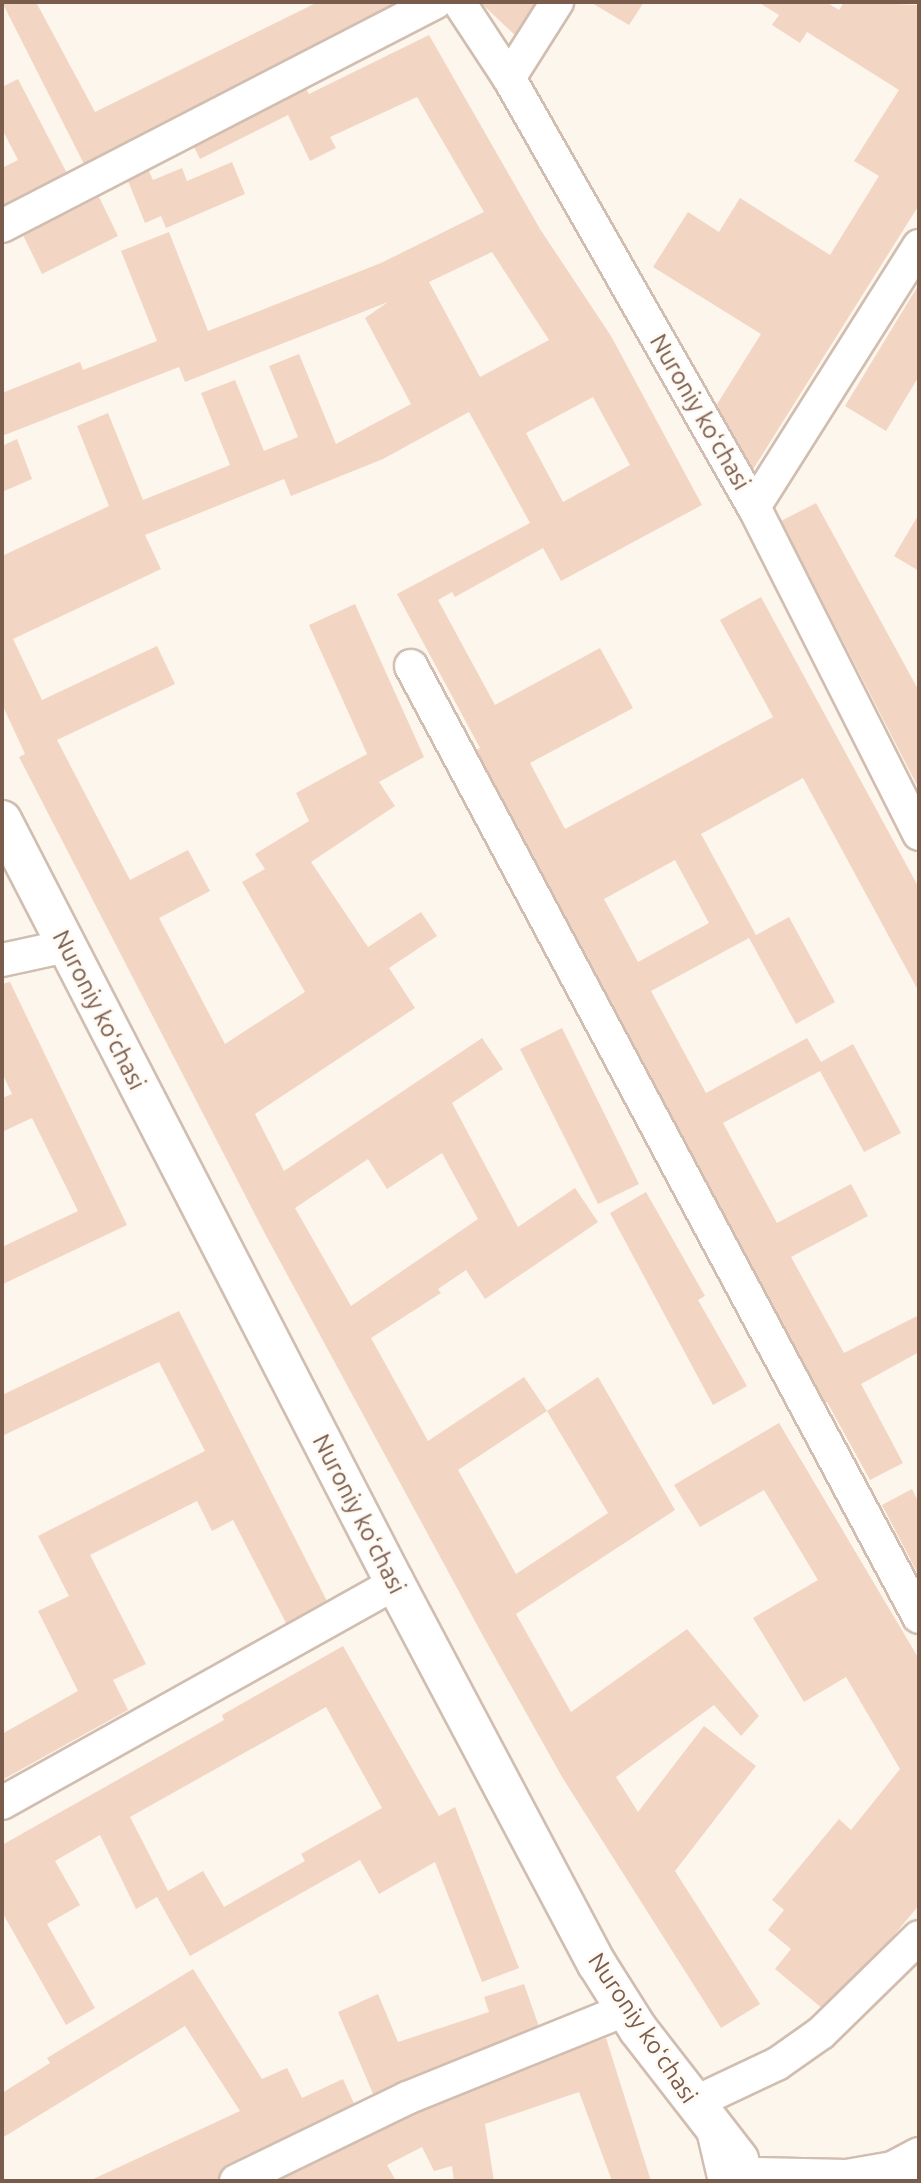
<!DOCTYPE html>
<meta charset="utf-8">
<style>
body{margin:0}
#map{position:relative;width:921px;height:2183px;overflow:hidden;background:#fdf6ec;font-family:Ubuntu,sans-serif}
div>[style]{position:absolute}
.building>*{inset:0;background:#f3d5c3}
.roads{filter:drop-shadow(2px 0 #d1beb0) drop-shadow(-2px 0 #d1beb0) drop-shadow(0 2px #d1beb0) drop-shadow(0 -2px #d1beb0)}
.minor>*{height:32px;margin:-16px;padding:0 16px;transform-origin:16px;border-radius:16px;background:#fff}
.tertiary>*{height:38px;margin:-19px;padding:0 19px;transform-origin:19px;border-radius:19px;background:#fff}
.secondary>*{height:38px;margin:-19px;padding:0 19px;transform-origin:19px;border-radius:19px;background:#fff}
span{translate:-50% -50%;white-space:nowrap;text-align:center;line-height:1.15;-webkit-text-stroke:5px #fffaf3;paint-order:stroke}
.street-label{font-size:24px;color:#7a5c4d}
.frame{position:absolute;inset:0;border:4px solid #7a5c4d;pointer-events:none}
</style>
<div id="map">
<div class="building">
<div style="clip-path:polygon(2px 2px,36px 2px,95px 112px,318px 2px,414px 2px,87px 170px)"></div>
<div style="clip-path:polygon(480px 2px,540px 2px,517px 37px)"></div>
<div style="clip-path:polygon(590px 2px,644px 2px,629px 25px)"></div>
<div style="clip-path:polygon(758px 2px,826px 2px,839px 10px,844px 2px,919px 5px,919px 205px,752px 471px,714px 409px,761px 334px,653px 267px,688px 212px,719px 232px,740px 198px,830px 255px,879px 176px,854px 161px,899px 90px,807px 32px,800px 43px,772px 25px,779px 15px)"></div>
<div style="clip-path:polygon(evenodd,429px 35px,540px 229px,611px 336px,702px 505px,561px 581px,543px 548px,455px 597px,452px 592px,438px 600px,495px 705px,600px 648px,633px 708px,530px 763px,565px 829px,773px 717px,720px 620px,761px 597px,919px 888px,919px 992px,803px 778px,701px 834px,756px 935px,789px 917px,835px 1002px,796px 1024px,749px 938px,651px 991px,706px 1093px,807px 1038px,821px 1062px,853px 1044px,901px 1133px,864px 1152px,820px 1071px,723px 1123px,777px 1223px,851px 1184px,868px 1216px,791px 1257px,844px 1353px,919px 1315px,919px 1352px,861px 1384px,903px 1463px,870px 1480px,827px 1402px,823px 1404px,469px 754px,480px 748px,397px 594px,530px 523px,469px 412px,383px 459px,291px 496px,284px 479px,145px 535px,161px 569px,13px 639px,42px 700px,157px 646px,175px 684px,57px 740px,130px 880px,188px 850px,210px 891px,159px 918px,225px 1044px,305px 992px,242px 882px,265px 869px,255px 854px,309px 821px,296px 793px,367px 754px,309px 625px,355px 604px,424px 757px,379px 782px,395px 806px,311px 862px,368px 947px,421px 912px,437px 936px,389px 968px,415px 1008px,255px 1114px,284px 1171px,482px 1038px,503px 1069px,452px 1103px,518px 1227px,575px 1188px,598px 1222px,485px 1299px,466px 1270px,438px 1289px,441px 1293px,371px 1338px,428px 1441px,524px 1377px,547px 1411px,598px 1377px,675px 1510px,516px 1614px,571px 1712px,687px 1629px,759px 1716px,741px 1736px,714px 1705px,616px 1777px,638px 1812px,704px 1726px,756px 1766px,675px 1871px,760px 2004px,721px 2028px,562px 1777px,483px 1636px,263px 1230px,19px 757px,25px 754px,2px 704px,2px 556px,109px 506px,77px 426px,108px 413px,143px 500px,230px 465px,201px 393px,235px 380px,264px 451px,298px 437px,269px 366px,299px 354px,336px 444px,411px 404px,365px 318px,388px 302px,185px 382px,179px 367px,2px 436px,2px 393px,80px 362px,83px 370px,157px 341px,121px 251px,169px 232px,208px 331px,381px 263px,484px 212px,417px 97px,330px 137px,336px 148px,310px 161px,288px 115px,200px 159px,188px 135px,301px 79px,309px 94px,429px 35px,492px 252px,549px 340px,480px 377px,429px 282px,492px 252px,429px 35px,593px 397px,630px 465px,563px 502px,526px 433px,593px 397px,429px 35px,675px 860px,709px 923px,638px 962px,604px 899px,675px 860px,429px 35px,442px 1153px,478px 1219px,351px 1306px,295px 1208px,368px 1159px,387px 1189px,442px 1153px,429px 35px,547px 1411px,608px 1513px,516px 1574px,458px 1470px,547px 1411px)"></div>
<div style="clip-path:polygon(18px 79px,70px 179px,2px 214px,2px 168px,18px 160px,2px 129px,2px 87px)"></div>
<div style="clip-path:polygon(232px 162px,245px 194px,166px 228px,161px 216px,145px 223px,126px 176px,147px 167px,153px 180px,182px 168px,187px 181px)"></div>
<div style="clip-path:polygon(99px 197px,118px 236px,42px 274px,23px 235px)"></div>
<div style="clip-path:polygon(919px 284px,919px 376px,886px 431px,845px 406px)"></div>
<div style="clip-path:polygon(17px 439px,32px 479px,2px 492px,2px 446px)"></div>
<div style="clip-path:polygon(816px 503px,919px 691px,919px 789px,781px 521px)"></div>
<div style="clip-path:polygon(919px 514px,919px 571px,894px 556px)"></div>
<div style="clip-path:polygon(10px 982px,127px 1225px,3px 1284px,2px 1247px,78px 1211px,32px 1118px,2px 1132px,2px 1098px,12px 1094px,2px 1073px,2px 984px)"></div>
<div style="clip-path:polygon(562px 1028px,639px 1184px,598px 1204px,520px 1049px)"></div>
<div style="clip-path:polygon(646px 1192px,705px 1296px,698px 1300px,747px 1386px,713px 1405px,610px 1213px)"></div>
<div style="clip-path:polygon(179px 1311px,328px 1603px,287px 1625px,233px 1520px,212px 1531px,197px 1501px,90px 1555px,146px 1664px,113px 1680px,128px 1710px,2px 1780px,2px 1734px,78px 1691px,38px 1611px,69px 1596px,38px 1536px,205px 1451px,159px 1362px,2px 1436px,2px 1395px)"></div>
<div style="clip-path:polygon(779px 1423px,919px 1659px,919px 1905px,829px 2014px,775px 1969px,791px 1949px,768px 1930px,784px 1910px,772px 1900px,839px 1819px,851px 1830px,900px 1769px,846px 1677px,804px 1702px,753px 1618px,818px 1580px,764px 1490px,700px 1527px,674px 1485px)"></div>
<div style="clip-path:polygon(912px 1489px,919px 1503px,919px 1576px,882px 1505px)"></div>
<div style="clip-path:polygon(evenodd,343px 1646px,439px 1816px,455px 1807px,519px 1968px,482px 1982px,435px 1862px,379px 1894px,360px 1860px,190px 1956px,157px 1897px,136px 1909px,100px 1835px,55px 1861px,80px 1905px,47px 1924px,95px 2008px,66px 2025px,2px 1912px,2px 1845px,224px 1720px,222px 1715px,343px 1646px,326px 1707px,382px 1808px,301px 1854px,305px 1861px,224px 1907px,203px 1871px,168px 1891px,130px 1817px,326px 1707px)"></div>
<div style="clip-path:polygon(193px 1969px,262px 2079px,287px 2068px,302px 2098px,343px 2079px,360px 2117px,222px 2181px,89px 2181px,240px 2111px,185px 2026px,2px 2138px,2px 2093px,50px 2063px,47px 2058px)"></div>
<div style="clip-path:polygon(524px 1984px,543px 2038px,374px 2096px,338px 2012px,378px 1994px,398px 2042px,489px 2012px,484px 1997px)"></div>
<div style="clip-path:polygon(606px 2038px,651px 2181px,612px 2181px,579px 2092px,485px 2124px,494px 2181px,454px 2181px,452px 2166px,434px 2171px,422px 2147px,387px 2165px,396px 2181px,274px 2181px,441px 2095px)"></div>
</div>
<div class="roads">
<div class="minor">
<div style="left:459px;top:2px;width:91px;rotate:56.7deg"></div>
<div style="left:509px;top:78px;width:494px;rotate:60.3deg"></div>
<div style="left:754px;top:507px;width:366px;rotate:63.2deg"></div>
<div style="left:509px;top:78px;width:90px;rotate:-57.7deg"></div>
<div style="left:2px;top:226px;width:488px;rotate:-27.3deg"></div>
<div style="left:754px;top:507px;width:309px;rotate:-57.7deg"></div>
<div style="left:411px;top:666px;width:1078px;rotate:61.89deg"></div>
<div style="left:2px;top:960px;width:66px;rotate:-12.3deg"></div>
<div style="left:2px;top:1803px;width:450px;rotate:-29.2deg"></div>
<div style="left:694px;top:2103px;width:92px;rotate:-25.2deg"></div>
<div style="left:777px;top:2064px;width:54px;rotate:-35.2deg"></div>
<div style="left:821px;top:2033px;width:137px;rotate:-44.4deg"></div>
<div style="left:236px;top:2181px;width:190px;rotate:-25.9deg"></div>
<div style="left:407px;top:2098px;width:235px;rotate:-22deg"></div>
</div>
<div class="tertiary">
<div style="left:2px;top:820px;width:858px;rotate:62.75deg"></div>
<div style="left:395px;top:1583px;width:431px;rotate:62.1deg"></div>
<div style="left:597px;top:1964px;width:77px;rotate:57.8deg"></div>
<div style="left:638px;top:2029px;width:165px;rotate:52.2deg"></div>
</div>
<div class="secondary">
<div style="left:717px;top:2134px;width:48px;rotate:76.8deg"></div>
<div style="left:756px;top:2177px;width:91px;rotate:1.3deg"></div>
<div style="left:847px;top:2179px;width:47px;rotate:-9.9deg"></div>
<div style="left:893px;top:2171px;width:30px;rotate:-28deg"></div>
</div>
</div>
<div class="street-label">
<span style="left:700px;top:412px;rotate:60deg">Nuroniy koʻchasi</span>
<span style="left:99px;top:1010px;rotate:63deg">Nuroniy koʻchasi</span>
<span style="left:359px;top:1514px;rotate:63deg">Nuroniy koʻchasi</span>
<span style="left:643px;top:2028px;rotate:56deg">Nuroniy koʻchasi</span>
</div>
<div class="frame"></div>
</div>
